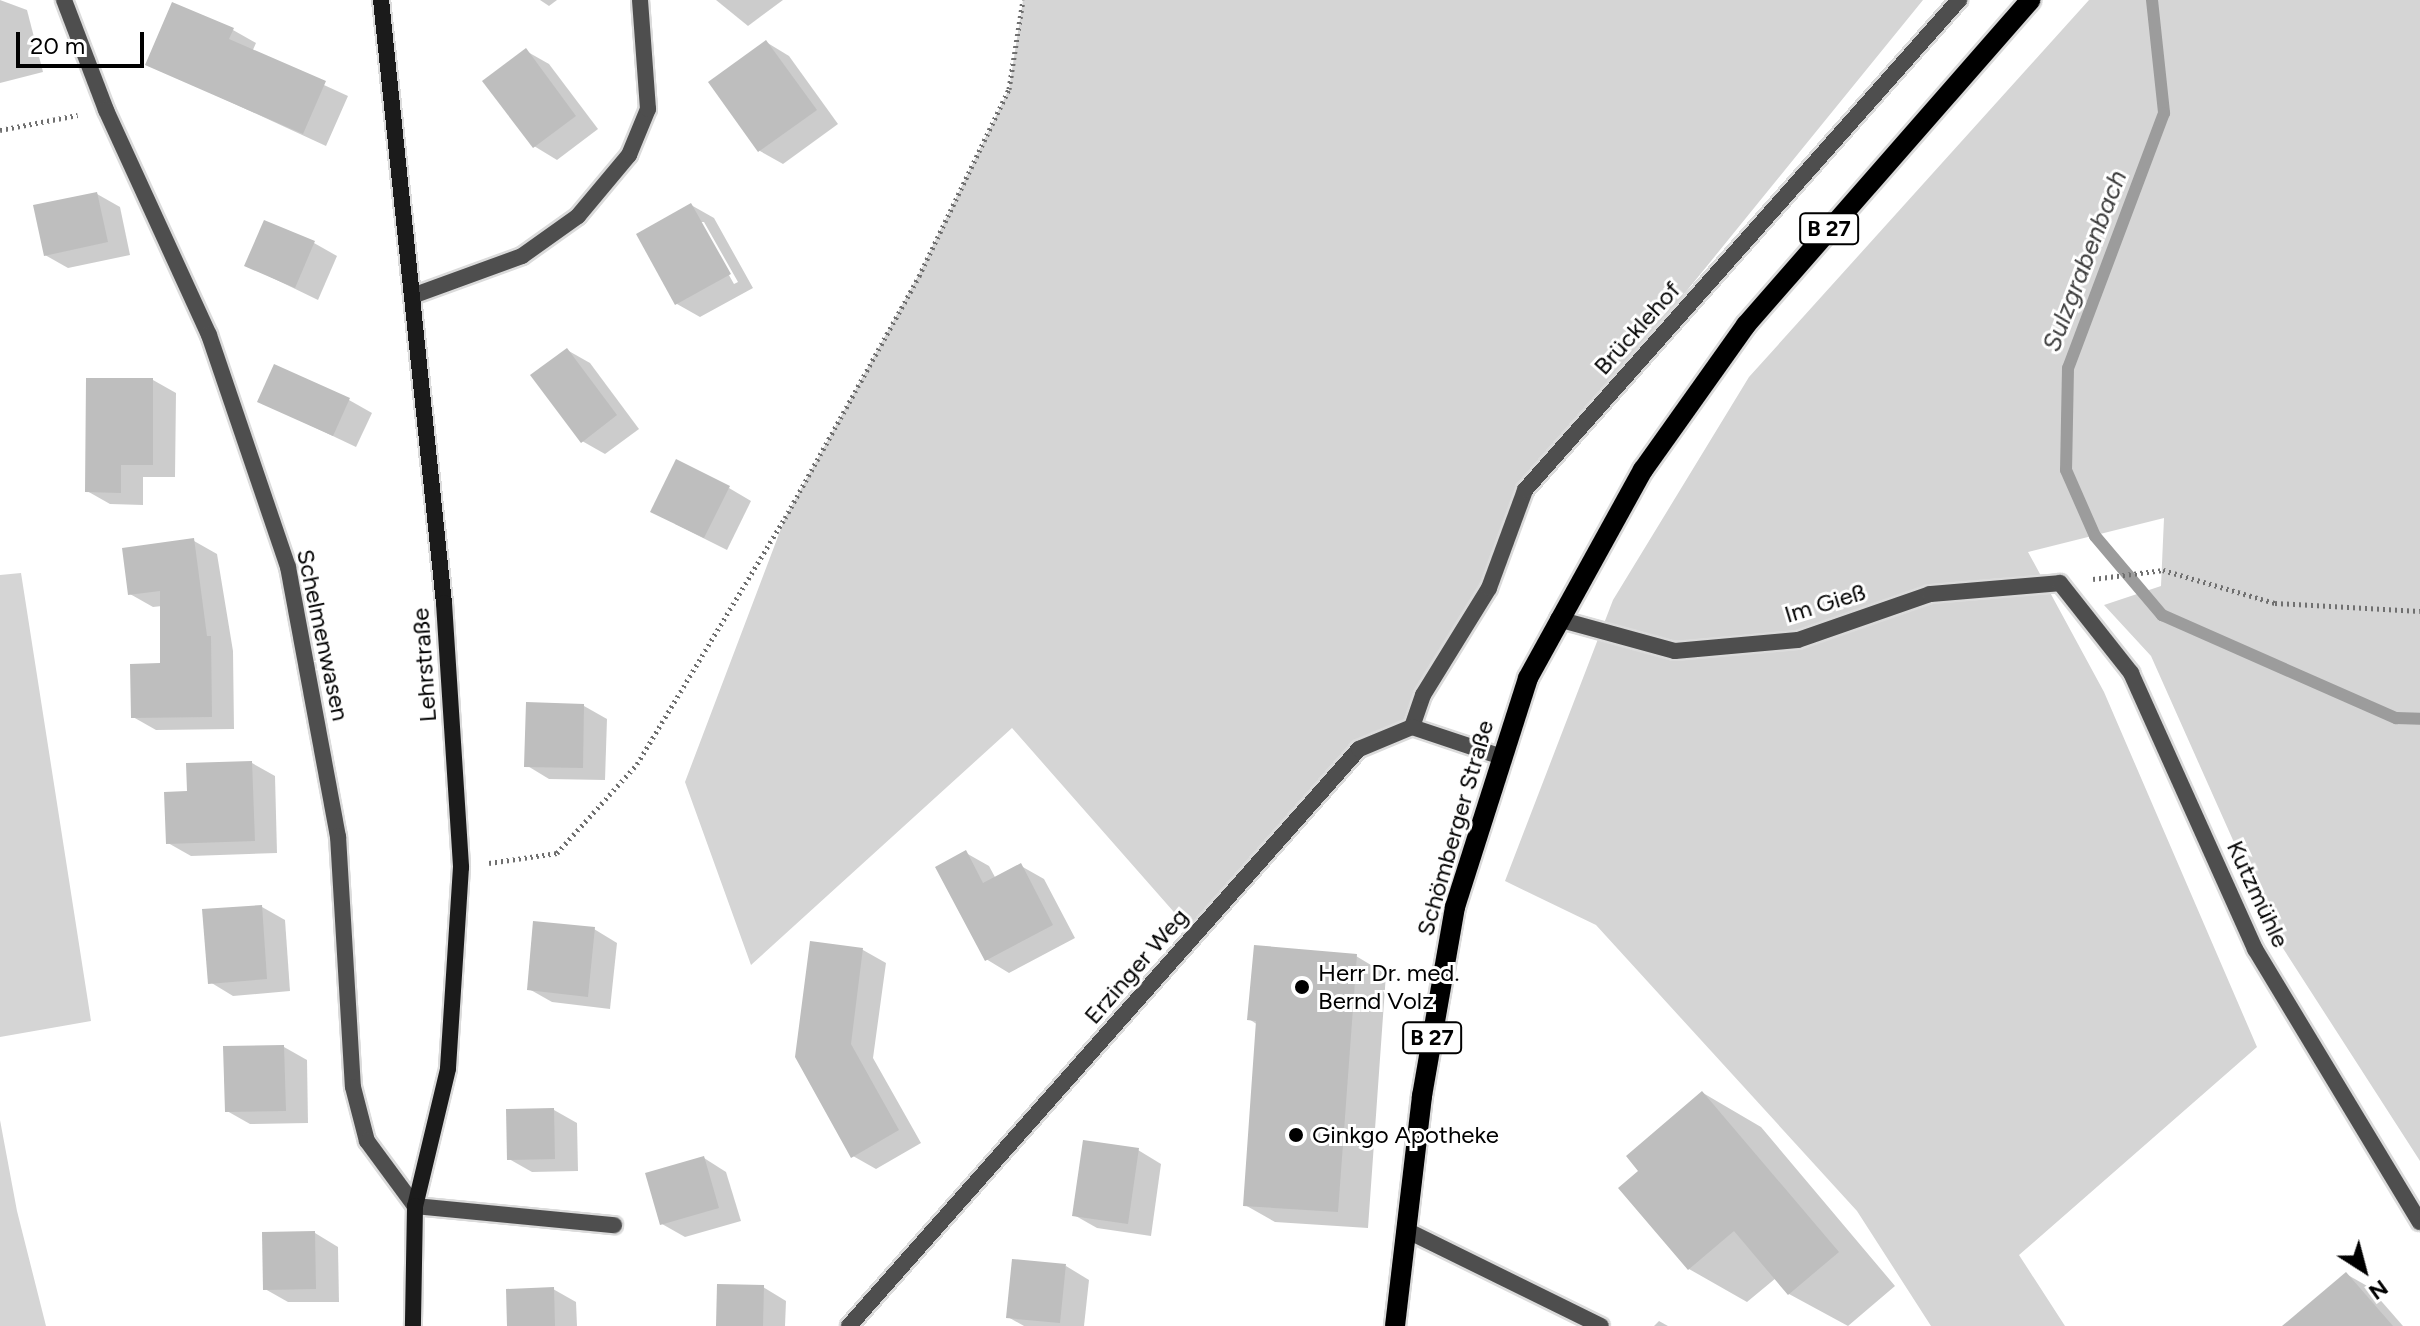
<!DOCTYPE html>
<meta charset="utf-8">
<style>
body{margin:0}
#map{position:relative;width:2420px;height:1326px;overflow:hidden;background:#fff;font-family:Figtree,sans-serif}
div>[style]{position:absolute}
.green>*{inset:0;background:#d5d5d5}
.shadow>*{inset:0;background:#0003}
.stream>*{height:12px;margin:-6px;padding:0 6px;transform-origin:6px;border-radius:6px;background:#9c9c9c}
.building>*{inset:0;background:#bebebe}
.path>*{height:5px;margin-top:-2.5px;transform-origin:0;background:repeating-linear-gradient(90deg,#707070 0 2px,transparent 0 6px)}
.roads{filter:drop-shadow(2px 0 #dbdbdb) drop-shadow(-2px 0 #dbdbdb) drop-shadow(0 2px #dbdbdb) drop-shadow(0 -2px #dbdbdb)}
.lane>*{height:16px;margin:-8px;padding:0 8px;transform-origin:8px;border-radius:8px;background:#4e4e4e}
.street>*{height:16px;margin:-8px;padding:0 8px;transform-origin:8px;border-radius:8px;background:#4e4e4e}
.secondary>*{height:16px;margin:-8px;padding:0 8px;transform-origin:8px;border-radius:8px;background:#1b1b1b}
.primary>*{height:20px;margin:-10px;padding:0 10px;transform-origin:10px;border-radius:10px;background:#000}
.dots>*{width:22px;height:22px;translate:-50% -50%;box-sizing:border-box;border:4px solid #fff;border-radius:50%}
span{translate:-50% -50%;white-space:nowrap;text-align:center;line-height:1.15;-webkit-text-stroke:6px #fff;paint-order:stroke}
.shield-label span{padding:2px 6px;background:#fff;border:2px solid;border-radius:6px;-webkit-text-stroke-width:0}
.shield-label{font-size:22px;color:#000;font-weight:700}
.street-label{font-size:24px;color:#000}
.poi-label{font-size:24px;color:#000}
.left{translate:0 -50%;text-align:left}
.water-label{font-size:26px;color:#3d3d3d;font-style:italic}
.north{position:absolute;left:2324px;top:1230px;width:80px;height:80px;-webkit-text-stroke:6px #fff;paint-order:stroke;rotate:144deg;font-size:22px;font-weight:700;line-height:32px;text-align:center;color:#000}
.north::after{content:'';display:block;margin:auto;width:28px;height:36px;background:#000;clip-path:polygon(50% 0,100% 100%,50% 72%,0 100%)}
.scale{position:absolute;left:16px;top:32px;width:128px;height:36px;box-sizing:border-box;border:4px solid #000;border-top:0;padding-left:10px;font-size:24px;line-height:28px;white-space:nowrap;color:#000;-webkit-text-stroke:6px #fff;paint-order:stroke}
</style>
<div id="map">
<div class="green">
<div style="clip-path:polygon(1023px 0,1923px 0,1525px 490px,1489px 588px,1412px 727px,1359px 749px,1195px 936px,1012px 728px,751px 965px,685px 782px,785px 518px,918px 276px,1009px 89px)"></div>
<div style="clip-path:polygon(2089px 0,2420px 0,2420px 1161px,2277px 939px,2151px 656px,2104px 605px,2161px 586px,2164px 518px,2028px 552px,2104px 692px,2257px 1047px,2019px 1255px,2065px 1326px,1931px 1326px,1857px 1211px,1596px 925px,1505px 881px,1613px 600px,1749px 377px)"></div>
<div style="clip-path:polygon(21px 573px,91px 1021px,0 1037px,0 575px)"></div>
<div style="clip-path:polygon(0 1120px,17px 1211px,46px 1326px,0 1326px)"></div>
</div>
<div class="shadow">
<div style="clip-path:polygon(0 0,27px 10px,43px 72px,0 83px)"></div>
<div style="clip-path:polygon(540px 0,557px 0,549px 6px)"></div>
<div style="clip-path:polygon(716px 0,783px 0,748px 26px)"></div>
<div style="clip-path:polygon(233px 30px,256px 43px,252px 52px,348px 96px,326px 146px,148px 64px)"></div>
<div style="clip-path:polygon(766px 42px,789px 56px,838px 124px,783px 164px,760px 151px)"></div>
<div style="clip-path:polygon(526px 51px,549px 64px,598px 129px,557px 160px,534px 146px)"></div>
<div style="clip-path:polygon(97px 194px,120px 207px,130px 255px,68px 268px,45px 255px)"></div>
<div style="clip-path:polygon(evenodd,691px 205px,714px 218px,753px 288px,700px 317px,677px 304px,691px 205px,699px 222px,704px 222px,738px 282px,734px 284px,699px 222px)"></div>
<div style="clip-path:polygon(314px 243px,337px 256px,318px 300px,246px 265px)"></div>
<div style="clip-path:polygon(567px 350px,590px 363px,639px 429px,605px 454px,582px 441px)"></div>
<div style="clip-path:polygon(153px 380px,176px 393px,175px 477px,143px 477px,143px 505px,110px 504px,87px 491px)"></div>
<div style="clip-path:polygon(349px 400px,372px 413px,356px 447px,259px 401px)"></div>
<div style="clip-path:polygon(729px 488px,751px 501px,727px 550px,675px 524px)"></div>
<div style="clip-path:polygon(194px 541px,217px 554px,233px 651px,234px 729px,156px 730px,133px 717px,162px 665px,162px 606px,153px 607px,130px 594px)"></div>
<div style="clip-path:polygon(584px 706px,607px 719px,605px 780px,549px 779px,526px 765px)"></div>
<div style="clip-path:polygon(252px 763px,275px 776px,277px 853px,191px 856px,168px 843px,189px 793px)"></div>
<div style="clip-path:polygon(966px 853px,989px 866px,996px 879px,1021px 866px,1044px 879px,1075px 938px,1009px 973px,986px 959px)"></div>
<div style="clip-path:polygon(262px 907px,285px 920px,290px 991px,233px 996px,210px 982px)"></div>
<div style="clip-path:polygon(594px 929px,617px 943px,610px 1009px,552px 1002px,529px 989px)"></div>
<div style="clip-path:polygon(812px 944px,863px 950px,886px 963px,873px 1058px,921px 1143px,876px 1169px,853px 1156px)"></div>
<div style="clip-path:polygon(1356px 956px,1386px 974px,1368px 1228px,1275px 1222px,1245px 1205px,1258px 1025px,1249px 1019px)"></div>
<div style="clip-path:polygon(284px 1047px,307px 1060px,308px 1123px,250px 1124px,227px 1111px)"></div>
<div style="clip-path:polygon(1703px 1093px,1761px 1127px,1895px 1286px,1848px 1326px,1789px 1294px,1776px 1278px,1747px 1302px,1689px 1269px,1641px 1171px)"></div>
<div style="clip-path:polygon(554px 1110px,577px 1123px,578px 1171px,532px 1172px,509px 1159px)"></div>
<div style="clip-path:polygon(1138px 1150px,1161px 1164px,1151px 1236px,1097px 1228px,1074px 1215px)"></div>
<div style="clip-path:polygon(704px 1158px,726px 1172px,741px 1221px,685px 1237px,662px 1224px)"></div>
<div style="clip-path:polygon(315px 1233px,338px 1247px,339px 1302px,288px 1302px,265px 1289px)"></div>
<div style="clip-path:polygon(1066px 1266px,1089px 1280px,1084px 1326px,1024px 1326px,1008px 1317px)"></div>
<div style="clip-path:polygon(2346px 1274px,2369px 1287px,2403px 1326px,2295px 1326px)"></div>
<div style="clip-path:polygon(763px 1287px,786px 1301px,785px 1326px,718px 1326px)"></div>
<div style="clip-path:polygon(553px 1289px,576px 1302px,577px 1326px,509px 1326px)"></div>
<div style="clip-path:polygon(1659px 1321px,1668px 1326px,1654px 1326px)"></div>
</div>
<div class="stream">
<div style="left:2152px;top:0;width:114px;rotate:83.9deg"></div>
<div style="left:2164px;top:113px;width:272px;rotate:110.6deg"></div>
<div style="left:2068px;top:368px;width:102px;rotate:91.1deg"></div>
<div style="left:2066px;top:470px;width:72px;rotate:66.3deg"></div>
<div style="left:2095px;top:536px;width:104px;rotate:49.7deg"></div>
<div style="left:2162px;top:615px;width:256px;rotate:23.8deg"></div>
<div style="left:2396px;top:718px;width:24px;rotate:2deg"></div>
</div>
<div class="building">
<div style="clip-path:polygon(172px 2px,234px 28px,229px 39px,326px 81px,303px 134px,145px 65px)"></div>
<div style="clip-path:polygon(766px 40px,817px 110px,758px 152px,708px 82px)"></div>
<div style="clip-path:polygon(526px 48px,576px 116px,533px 148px,482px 81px)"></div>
<div style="clip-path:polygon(97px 192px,108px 242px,44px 256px,33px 205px)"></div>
<div style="clip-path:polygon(691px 203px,731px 274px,675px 305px,636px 234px)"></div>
<div style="clip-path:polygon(264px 220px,315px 241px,295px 288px,244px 266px)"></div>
<div style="clip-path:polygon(567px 348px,617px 415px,581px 443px,530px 375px)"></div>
<div style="clip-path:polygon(274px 364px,350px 398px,333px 436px,257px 402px)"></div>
<div style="clip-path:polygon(86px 378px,153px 378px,153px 465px,121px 465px,121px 493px,85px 492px)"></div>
<div style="clip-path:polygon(676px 459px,730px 486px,704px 538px,650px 512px)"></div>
<div style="clip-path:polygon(194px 538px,207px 636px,211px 636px,212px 717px,131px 718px,130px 664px,160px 663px,160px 591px,128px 595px,122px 548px)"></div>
<div style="clip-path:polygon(526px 702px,584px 704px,583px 768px,524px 767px)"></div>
<div style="clip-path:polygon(252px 761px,255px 841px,166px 844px,164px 792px,187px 791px,186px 763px)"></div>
<div style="clip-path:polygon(966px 850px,983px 883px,1021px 863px,1053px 925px,985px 961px,935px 867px)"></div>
<div style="clip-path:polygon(262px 905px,267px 979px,208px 984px,202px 909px)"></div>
<div style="clip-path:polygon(533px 921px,595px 927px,588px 997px,527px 990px)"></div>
<div style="clip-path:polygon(810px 941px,863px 948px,851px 1044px,899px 1130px,851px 1158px,795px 1057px)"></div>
<div style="clip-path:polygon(1254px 945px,1357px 954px,1338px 1212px,1243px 1206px,1256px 1021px,1247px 1020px)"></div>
<div style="clip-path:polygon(284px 1045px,286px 1111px,225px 1112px,223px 1046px)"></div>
<div style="clip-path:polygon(1702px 1091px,1839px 1252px,1788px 1295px,1734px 1231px,1688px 1270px,1618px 1188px,1638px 1171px,1626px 1156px)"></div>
<div style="clip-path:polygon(554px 1108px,555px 1159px,507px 1160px,506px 1109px)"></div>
<div style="clip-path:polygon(1083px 1140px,1139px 1148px,1128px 1224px,1072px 1216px)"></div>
<div style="clip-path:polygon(704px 1156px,719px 1208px,660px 1225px,645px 1173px)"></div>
<div style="clip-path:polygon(315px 1231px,316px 1289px,263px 1290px,262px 1232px)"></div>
<div style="clip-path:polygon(1012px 1259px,1066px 1264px,1060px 1323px,1006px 1318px)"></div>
<div style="clip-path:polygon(2346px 1272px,2393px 1326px,2282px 1326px)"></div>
<div style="clip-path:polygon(717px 1284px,764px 1285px,763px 1326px,716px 1326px)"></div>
<div style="clip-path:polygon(554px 1287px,555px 1326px,507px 1326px,506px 1289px)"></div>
</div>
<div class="path">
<div style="left:0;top:130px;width:79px;rotate:-10.9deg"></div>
<div style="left:2093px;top:579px;width:71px;rotate:-7.3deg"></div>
<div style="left:2163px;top:570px;width:117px;rotate:16.4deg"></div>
<div style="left:2275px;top:603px;width:145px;rotate:3.2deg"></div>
<div style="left:489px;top:863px;width:69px;rotate:-8.4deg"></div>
<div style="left:557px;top:853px;width:120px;rotate:-48deg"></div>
<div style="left:637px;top:764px;width:287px;rotate:-59deg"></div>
<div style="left:785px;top:518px;width:277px;rotate:-61deg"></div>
<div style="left:919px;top:276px;width:208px;rotate:-64.3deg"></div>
<div style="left:1009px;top:89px;width:90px;rotate:-81.1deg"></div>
</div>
<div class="roads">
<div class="lane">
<div style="left:1412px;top:727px;width:34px;rotate:-71deg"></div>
<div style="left:1423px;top:695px;width:126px;rotate:-58.3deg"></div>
<div style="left:1489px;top:588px;width:104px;rotate:-69.8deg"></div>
<div style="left:1525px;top:490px;width:655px;rotate:-48.47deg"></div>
<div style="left:415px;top:1206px;width:200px;rotate:5.5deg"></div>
<div style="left:1406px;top:1230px;width:217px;rotate:26.2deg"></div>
</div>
<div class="street">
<div style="left:64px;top:0;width:118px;rotate:69.1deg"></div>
<div style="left:106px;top:110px;width:247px;rotate:65.4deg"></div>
<div style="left:209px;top:335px;width:245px;rotate:71.2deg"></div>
<div style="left:288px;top:567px;width:274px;rotate:79.5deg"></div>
<div style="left:338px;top:836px;width:251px;rotate:86.6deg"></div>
<div style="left:353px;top:1087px;width:56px;rotate:75.5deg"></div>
<div style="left:367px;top:1141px;width:81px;rotate:53.6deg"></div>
<div style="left:415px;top:295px;width:114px;rotate:-20deg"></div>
<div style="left:522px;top:256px;width:69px;rotate:-35.5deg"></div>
<div style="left:578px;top:216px;width:80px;rotate:-50.1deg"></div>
<div style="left:629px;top:155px;width:50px;rotate:-67.6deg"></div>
<div style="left:648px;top:109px;width:109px;rotate:-94.2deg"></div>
<div style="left:1558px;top:619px;width:121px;rotate:15.3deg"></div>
<div style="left:1675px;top:651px;width:123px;rotate:-5.1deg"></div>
<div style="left:1798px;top:640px;width:140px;rotate:-19.2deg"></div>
<div style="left:1930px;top:594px;width:130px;rotate:-4.8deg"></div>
<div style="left:2060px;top:583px;width:115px;rotate:51.7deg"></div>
<div style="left:2131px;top:673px;width:303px;rotate:65.8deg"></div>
<div style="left:2255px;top:949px;width:319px;rotate:58.9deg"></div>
<div style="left:849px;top:1326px;width:770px;rotate:-48.53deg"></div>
<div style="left:1359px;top:749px;width:57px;rotate:-22.5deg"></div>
<div style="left:1412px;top:727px;width:92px;rotate:18.4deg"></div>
</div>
<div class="secondary">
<div style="left:381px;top:0;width:606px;rotate:84.04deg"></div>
<div style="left:444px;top:603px;width:265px;rotate:86.3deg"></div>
<div style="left:461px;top:867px;width:202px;rotate:93.7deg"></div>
<div style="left:448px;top:1069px;width:141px;rotate:103.5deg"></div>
<div style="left:415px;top:1206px;width:120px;rotate:91deg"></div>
</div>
<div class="primary">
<div style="left:1395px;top:1326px;width:232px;rotate:-83.3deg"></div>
<div style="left:1422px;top:1096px;width:192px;rotate:-80.1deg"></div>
<div style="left:1455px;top:907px;width:240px;rotate:-72.3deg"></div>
<div style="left:1528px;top:678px;width:238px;rotate:-61.1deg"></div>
<div style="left:1643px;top:470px;width:178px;rotate:-54.6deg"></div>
<div style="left:1746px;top:325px;width:432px;rotate:-48.8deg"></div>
</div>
</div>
<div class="dots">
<div style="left:1302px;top:987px;background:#000"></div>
<div style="left:1296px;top:1135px;background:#000"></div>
</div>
<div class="shield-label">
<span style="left:1829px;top:229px">B 27</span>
<span style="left:1432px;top:1038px">B 27</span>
</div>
<div class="street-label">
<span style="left:1637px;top:328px;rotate:-48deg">Brücklehof</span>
<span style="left:1825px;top:603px;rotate:-17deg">Im Gieß</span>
<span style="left:323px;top:635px;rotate:78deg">Schelmenwasen</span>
<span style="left:424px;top:665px;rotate:-94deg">Lehrstraße</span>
<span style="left:1455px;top:828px;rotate:-74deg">Schömberger Straße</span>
<span style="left:2258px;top:894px;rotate:65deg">Kutzmühle</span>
<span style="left:1136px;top:966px;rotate:-49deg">Erzinger Weg</span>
</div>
<div class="poi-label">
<span class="left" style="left:1318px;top:987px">Herr Dr. med.<br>Bernd Volz</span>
<span class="left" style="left:1312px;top:1135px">Ginkgo Apotheke</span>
</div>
<div class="water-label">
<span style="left:2085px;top:261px;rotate:-69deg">Sulzgrabenbach</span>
</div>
<div class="north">N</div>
<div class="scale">20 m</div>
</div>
